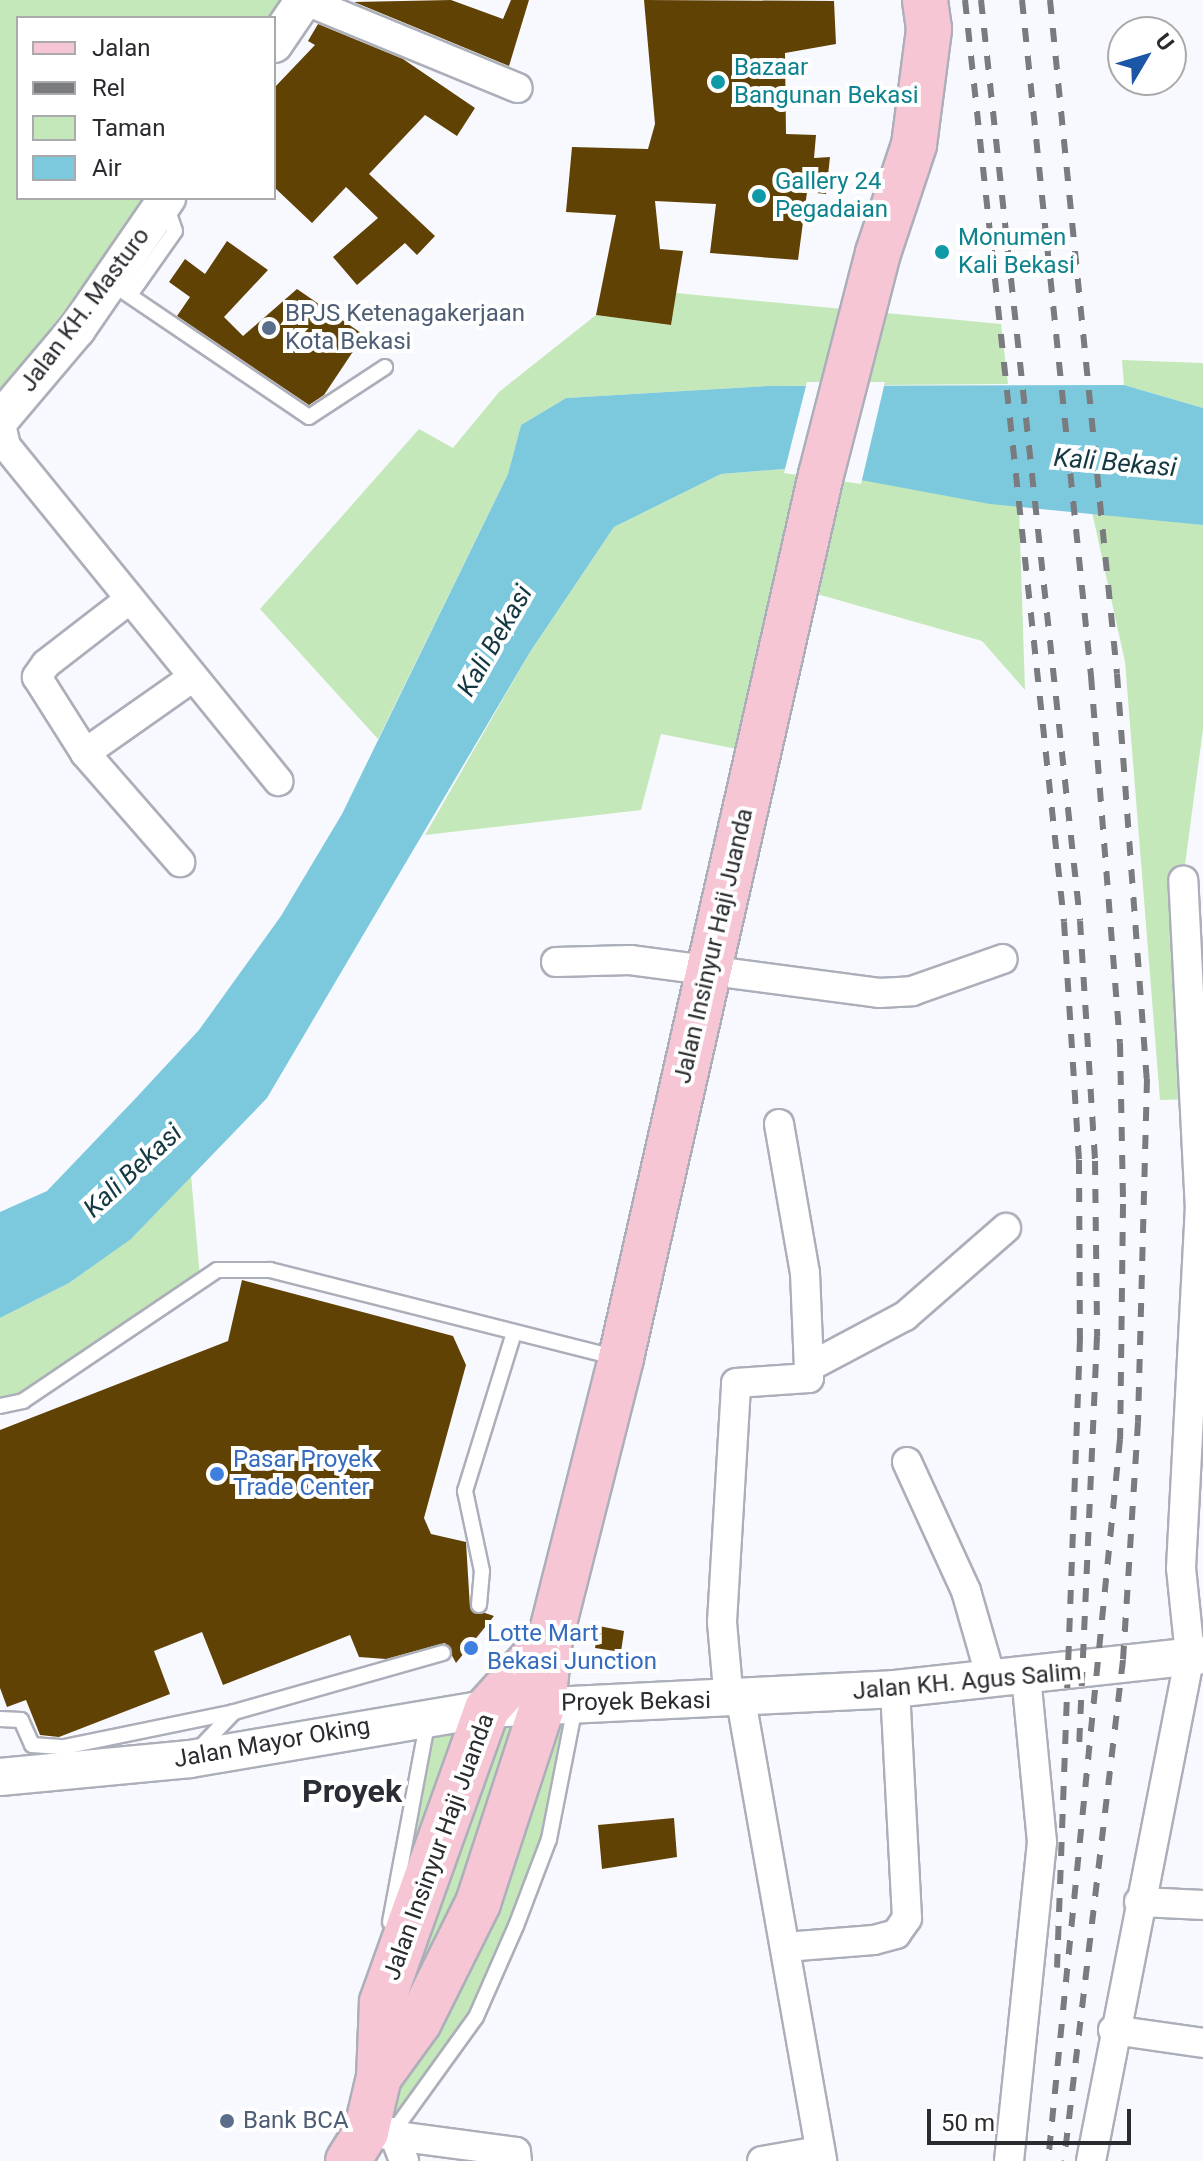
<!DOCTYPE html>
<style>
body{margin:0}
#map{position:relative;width:1203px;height:2161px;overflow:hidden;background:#f8f9fe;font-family:Roboto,sans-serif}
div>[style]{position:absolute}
.green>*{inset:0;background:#c4e8b9}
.water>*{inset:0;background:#7cc9de}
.pier>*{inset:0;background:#f8f9fe}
.building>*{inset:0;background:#614205}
.roads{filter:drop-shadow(2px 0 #acafba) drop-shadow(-2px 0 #acafba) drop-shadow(0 2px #acafba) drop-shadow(0 -2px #acafba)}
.service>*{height:14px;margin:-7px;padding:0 7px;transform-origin:7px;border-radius:7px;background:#fff}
.minor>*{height:28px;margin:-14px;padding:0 14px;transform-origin:14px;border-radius:14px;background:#fff}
.tertiary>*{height:36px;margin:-18px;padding:0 18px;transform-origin:18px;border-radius:18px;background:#fff}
.primary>*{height:44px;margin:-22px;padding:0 22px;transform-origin:22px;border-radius:22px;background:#f7c6d5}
.rail>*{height:6px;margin-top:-3px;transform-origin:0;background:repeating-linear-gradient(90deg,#7a7b7f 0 14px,transparent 0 28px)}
.dots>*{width:22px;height:22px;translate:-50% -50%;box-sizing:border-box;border:4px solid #fff;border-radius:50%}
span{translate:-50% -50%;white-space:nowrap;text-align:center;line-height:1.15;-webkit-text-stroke:8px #fff;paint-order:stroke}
.culture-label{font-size:24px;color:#0d838f}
.left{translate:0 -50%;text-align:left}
.street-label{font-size:24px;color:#2a2b2f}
.service-label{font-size:24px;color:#4e5e75}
.shop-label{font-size:24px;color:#366cbe}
.water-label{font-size:26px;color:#133842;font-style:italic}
.district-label{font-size:32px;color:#2a2d35;font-weight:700}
.legend{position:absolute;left:16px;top:16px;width:260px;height:184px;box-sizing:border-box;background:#fff;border:2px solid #aaaaac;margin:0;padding:10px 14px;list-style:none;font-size:24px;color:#2a2b2f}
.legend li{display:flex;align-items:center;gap:16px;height:40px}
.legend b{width:40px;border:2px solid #aaaaac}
.north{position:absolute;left:1107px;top:16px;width:80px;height:80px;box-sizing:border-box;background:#fff;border:2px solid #aaaaac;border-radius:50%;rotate:52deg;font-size:22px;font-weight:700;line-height:32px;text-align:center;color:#2a2b2f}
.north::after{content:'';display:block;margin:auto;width:28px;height:36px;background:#1b56a7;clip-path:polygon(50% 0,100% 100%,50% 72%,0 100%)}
.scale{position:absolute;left:927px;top:2109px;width:204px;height:36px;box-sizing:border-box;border:4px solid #2a2b2f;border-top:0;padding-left:10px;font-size:24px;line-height:28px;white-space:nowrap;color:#2a2b2f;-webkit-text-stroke:6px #fff;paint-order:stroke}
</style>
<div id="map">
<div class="green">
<div style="clip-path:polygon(0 0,304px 0,274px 18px,18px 18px,18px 198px,167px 198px,0 416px)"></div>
<div style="clip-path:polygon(676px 293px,1001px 324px,1008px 384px,768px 386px,566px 398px,521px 425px,508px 474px,378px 739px,260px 609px,419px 429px,453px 448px,499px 392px,596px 315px,670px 325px)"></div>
<div style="clip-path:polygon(1122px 360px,1203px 363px,1203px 408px,1124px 385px)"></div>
<div style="clip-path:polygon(796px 468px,1019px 506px,1025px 690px,982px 641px,796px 588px,757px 753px,661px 734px,641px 810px,425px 835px,530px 652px,614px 527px,721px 474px)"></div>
<div style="clip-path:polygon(1092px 512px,1203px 525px,1203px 729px,1183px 880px,1197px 1099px,1160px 1100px,1125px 662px)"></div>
<div style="clip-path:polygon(191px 1176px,200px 1277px,112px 1344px,0 1406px,0 1318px,69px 1283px,135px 1235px)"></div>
<div style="clip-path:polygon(576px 1703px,549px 1839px,476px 2017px,393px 2132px,382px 2030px,429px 1716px)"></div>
</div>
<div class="water">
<div style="clip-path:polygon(1124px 385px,1203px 408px,1203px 525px,990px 504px,796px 468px,721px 474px,614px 527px,530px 652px,267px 1098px,131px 1239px,69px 1283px,0 1318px,0 1212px,47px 1191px,134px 1100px,199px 1030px,281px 916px,342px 814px,508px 474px,521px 425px,566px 398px,768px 386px)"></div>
</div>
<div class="pier">
<div style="clip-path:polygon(807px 382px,885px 382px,861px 484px,784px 473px)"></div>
</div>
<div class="building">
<div style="clip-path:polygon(451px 0,503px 19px,511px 0,529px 0,509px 66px,354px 2px)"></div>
<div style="clip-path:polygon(644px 0,834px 1px,836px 44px,785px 53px,786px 134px,816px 135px,814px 158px,830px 157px,826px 194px,807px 192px,798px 260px,710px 253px,716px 204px,655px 201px,660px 249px,683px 251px,671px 325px,596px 315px,616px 215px,566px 212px,572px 147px,648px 149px,655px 124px)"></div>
<div style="clip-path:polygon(318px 24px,403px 59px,475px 108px,457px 136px,425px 115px,369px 174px,435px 236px,417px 255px,405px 243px,357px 285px,333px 257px,378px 218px,346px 187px,312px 223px,274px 187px,274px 88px,315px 45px,308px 41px)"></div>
<div style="clip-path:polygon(227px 241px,268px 270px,224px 317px,243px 336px,297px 289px,364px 335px,324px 395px,309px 405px,177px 316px,190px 297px,169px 282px,185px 259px,205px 274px)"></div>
<div style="clip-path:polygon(242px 1280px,453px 1336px,466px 1365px,424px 1518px,431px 1534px,466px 1542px,470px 1608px,494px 1616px,456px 1663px,445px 1643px,386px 1659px,359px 1657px,350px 1635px,223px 1685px,202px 1632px,154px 1651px,170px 1694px,59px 1737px,40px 1735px,26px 1700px,7px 1707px,0 1688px,0 1430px,228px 1341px)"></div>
<div style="clip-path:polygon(599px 1626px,624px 1631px,621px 1652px,595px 1648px)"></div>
<div style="clip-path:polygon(674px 1818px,677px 1857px,602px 1869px,598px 1825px)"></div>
</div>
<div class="roads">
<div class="service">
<div style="left:111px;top:283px;width:239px;rotate:34.1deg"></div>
<div style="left:309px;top:417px;width:91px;rotate:-33.3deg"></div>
<div style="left:130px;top:295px;width:78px;rotate:-54.9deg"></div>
<div style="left:175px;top:231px;width:28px;rotate:-109deg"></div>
<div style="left:0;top:1406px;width:24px;rotate:-12deg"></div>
<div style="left:23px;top:1401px;width:234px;rotate:-34deg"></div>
<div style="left:217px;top:1270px;width:53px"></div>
<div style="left:270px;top:1270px;width:356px;rotate:14.2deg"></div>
<div style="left:479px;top:1605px;width:34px;rotate:-85deg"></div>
<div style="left:482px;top:1571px;width:82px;rotate:-102deg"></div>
<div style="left:465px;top:1491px;width:165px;rotate:-72.8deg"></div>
<div style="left:0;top:1719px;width:21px;rotate:3deg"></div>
<div style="left:21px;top:1720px;width:27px;rotate:66deg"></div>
<div style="left:32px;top:1745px;width:32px;rotate:4deg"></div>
<div style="left:64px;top:1747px;width:174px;rotate:-11.6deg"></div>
<div style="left:234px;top:1712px;width:217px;rotate:-15.8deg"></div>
<div style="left:196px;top:1752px;width:55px;rotate:-46.5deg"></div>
<div style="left:390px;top:1922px;width:207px;rotate:-79.4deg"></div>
<div style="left:393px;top:2132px;width:142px;rotate:-54.2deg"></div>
<div style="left:476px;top:2017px;width:99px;rotate:-66.3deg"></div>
<div style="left:516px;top:1926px;width:93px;rotate:-69.2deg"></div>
<div style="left:549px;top:1839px;width:135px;rotate:-78.9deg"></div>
</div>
<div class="minor">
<div style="left:304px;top:0;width:231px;rotate:22.4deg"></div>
<div style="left:0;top:420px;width:27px;rotate:77deg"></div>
<div style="left:6px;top:446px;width:432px;rotate:50.9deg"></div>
<div style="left:130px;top:599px;width:106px;rotate:142.3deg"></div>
<div style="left:46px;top:664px;width:16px;rotate:125deg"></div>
<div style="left:37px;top:677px;width:90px;rotate:57.7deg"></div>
<div style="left:85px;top:753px;width:145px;rotate:48.9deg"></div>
<div style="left:85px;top:753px;width:132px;rotate:-35.1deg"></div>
<div style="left:556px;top:962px;width:74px;rotate:-1.5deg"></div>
<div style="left:630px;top:960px;width:251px;rotate:7.5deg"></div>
<div style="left:879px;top:993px;width:33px;rotate:-3deg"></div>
<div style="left:912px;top:991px;width:96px;rotate:-19.4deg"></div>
<div style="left:779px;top:1124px;width:151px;rotate:80.1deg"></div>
<div style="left:805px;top:1273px;width:94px;rotate:87.6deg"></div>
<div style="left:907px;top:1462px;width:142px;rotate:65.4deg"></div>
<div style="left:966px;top:1591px;width:91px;rotate:74deg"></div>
<div style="left:741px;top:1700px;width:468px;rotate:80deg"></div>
<div style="left:729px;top:1701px;width:79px;rotate:-95.1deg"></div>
<div style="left:722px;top:1622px;width:239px;rotate:-86.6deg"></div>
<div style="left:736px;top:1383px;width:73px;rotate:-3.9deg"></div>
<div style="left:809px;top:1378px;width:11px;rotate:-90deg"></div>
<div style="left:809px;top:1367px;width:109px;rotate:-28deg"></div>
<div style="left:905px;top:1316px;width:134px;rotate:-41.1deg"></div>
<div style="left:1139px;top:1902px;width:64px;rotate:2.7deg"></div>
<div style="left:785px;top:1947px;width:89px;rotate:-4.5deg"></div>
<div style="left:874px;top:1940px;width:23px;rotate:-15deg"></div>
<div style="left:896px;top:1934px;width:19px;rotate:-55deg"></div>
<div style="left:907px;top:1918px;width:229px;rotate:-93deg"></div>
<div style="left:1113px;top:2030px;width:91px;rotate:8.2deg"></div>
<div style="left:366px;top:2132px;width:151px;rotate:7.6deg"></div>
<div style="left:516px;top:2152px;width:9px;rotate:84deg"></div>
<div style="left:393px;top:2132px;width:31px;rotate:69deg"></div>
<div style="left:762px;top:2161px;width:58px;rotate:-10deg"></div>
<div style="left:1009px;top:2161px;width:321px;rotate:-84.1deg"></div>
<div style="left:1042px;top:1842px;width:167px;rotate:-95.5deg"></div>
<div style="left:1091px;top:2161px;width:516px;rotate:-78.93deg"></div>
<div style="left:1190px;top:1655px;width:87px;rotate:-95.9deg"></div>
<div style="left:1181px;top:1568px;width:359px;rotate:-87deg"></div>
<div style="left:1200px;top:1210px;width:330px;rotate:-92.9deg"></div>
</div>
<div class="tertiary">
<div style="left:274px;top:44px;width:53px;rotate:-55.7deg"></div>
<div style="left:0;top:420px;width:119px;rotate:-49.8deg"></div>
<div style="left:77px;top:329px;width:159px;rotate:-55.5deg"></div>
<div style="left:0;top:1777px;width:191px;rotate:-5.4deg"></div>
<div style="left:190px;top:1759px;width:301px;rotate:-9.6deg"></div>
<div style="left:487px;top:1709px;width:408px;rotate:-2.8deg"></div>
<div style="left:895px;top:1689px;width:310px;rotate:-6.3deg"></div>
</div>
<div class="primary">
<div style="left:379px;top:2077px;width:68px;rotate:-54deg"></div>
<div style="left:419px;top:2022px;width:133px;rotate:-63.6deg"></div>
<div style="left:478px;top:1903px;width:209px;rotate:-71.9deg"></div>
<div style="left:543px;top:1704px;width:65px;rotate:-83.9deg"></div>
<div style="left:550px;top:1639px;width:290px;rotate:-75.8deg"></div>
<div style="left:621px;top:1358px;width:905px;rotate:-77.24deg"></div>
<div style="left:821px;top:475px;width:229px;rotate:-75.6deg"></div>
<div style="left:878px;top:253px;width:114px;rotate:-71.6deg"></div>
<div style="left:914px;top:145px;width:117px;rotate:-82.6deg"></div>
<div style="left:929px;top:29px;width:29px;rotate:-98deg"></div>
<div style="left:348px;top:2161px;width:34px;rotate:-58deg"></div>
<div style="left:366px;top:2132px;width:57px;rotate:-76.7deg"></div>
<div style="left:379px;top:2077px;width:75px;rotate:-87.7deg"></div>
<div style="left:382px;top:2002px;width:311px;rotate:-70.3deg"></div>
<div style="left:487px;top:1709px;width:94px;rotate:-48deg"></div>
</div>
</div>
<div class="rail">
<div style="left:965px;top:0;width:927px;rotate:83.87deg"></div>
<div style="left:1064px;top:922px;width:238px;rotate:86.4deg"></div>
<div style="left:1079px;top:1160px;width:178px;rotate:89.7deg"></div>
<div style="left:1080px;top:1338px;width:630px;rotate:92.09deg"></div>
<div style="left:981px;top:0;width:926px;rotate:83.86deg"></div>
<div style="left:1080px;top:921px;width:240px;rotate:86.4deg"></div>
<div style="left:1095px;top:1161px;width:175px;rotate:89.3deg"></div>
<div style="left:1097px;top:1336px;width:418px;rotate:92.5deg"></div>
<div style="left:1022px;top:0;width:680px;rotate:84.17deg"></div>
<div style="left:1091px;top:676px;width:368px;rotate:85.5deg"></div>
<div style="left:1120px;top:1043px;width:161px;rotate:88.9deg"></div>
<div style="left:1123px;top:1204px;width:235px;rotate:90.7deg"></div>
<div style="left:1120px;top:1439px;width:726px;rotate:95.69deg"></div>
<div style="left:1050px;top:0;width:677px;rotate:84.32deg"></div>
<div style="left:1117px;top:674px;width:406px;rotate:85.8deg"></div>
<div style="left:1147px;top:1079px;width:343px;rotate:91.5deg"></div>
<div style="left:1138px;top:1422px;width:238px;rotate:93.6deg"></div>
<div style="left:1123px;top:1660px;width:504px;rotate:96.72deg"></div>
</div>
<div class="dots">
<div style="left:718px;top:82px;background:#0f9aa8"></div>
<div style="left:759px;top:196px;background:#0f9aa8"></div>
<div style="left:942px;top:252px;background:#0f9aa8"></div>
<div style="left:269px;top:328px;background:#5c6f8a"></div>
<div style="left:217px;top:1474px;background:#3f7fe0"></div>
<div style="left:471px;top:1648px;background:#3f7fe0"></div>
<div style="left:227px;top:2121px;background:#5c6f8a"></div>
</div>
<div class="culture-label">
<span class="left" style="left:734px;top:82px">Bazaar<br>Bangunan Bekasi</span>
<span class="left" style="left:775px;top:196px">Gallery 24<br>Pegadaian</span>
<span class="left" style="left:958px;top:252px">Monumen<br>Kali Bekasi</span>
</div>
<div class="street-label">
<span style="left:85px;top:310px;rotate:-53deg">Jalan KH. Masturo</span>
<span style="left:714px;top:946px;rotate:-77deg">Jalan Insinyur Haji Juanda</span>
<span style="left:967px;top:1682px;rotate:-5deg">Jalan KH. Agus Salim</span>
<span style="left:636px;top:1702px;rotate:-1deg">Proyek Bekasi</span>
<span style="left:272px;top:1743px;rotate:-10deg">Jalan Mayor Oking</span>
<span style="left:439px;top:1847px;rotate:-70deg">Jalan Insinyur Haji Juanda</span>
</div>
<div class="service-label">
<span class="left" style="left:285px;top:328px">BPJS Ketenagakerjaan<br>Kota Bekasi</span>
<span class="left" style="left:243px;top:2121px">Bank BCA</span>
</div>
<div class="shop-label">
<span class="left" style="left:233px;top:1474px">Pasar Proyek<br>Trade Center</span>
<span class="left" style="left:487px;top:1648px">Lotte Mart<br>Bekasi Junction</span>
</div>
<div class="water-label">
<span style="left:1115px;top:463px;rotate:5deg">Kali Bekasi</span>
<span style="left:495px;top:641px;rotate:-60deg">Kali Bekasi</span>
<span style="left:133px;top:1171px;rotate:-43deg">Kali Bekasi</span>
</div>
<div class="district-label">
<span style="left:352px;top:1791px">Proyek</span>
</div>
<ul class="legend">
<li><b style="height:10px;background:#f7c6d5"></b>Jalan</li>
<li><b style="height:10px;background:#7a7b7f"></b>Rel</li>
<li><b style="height:22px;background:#c4e8b9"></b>Taman</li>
<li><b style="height:22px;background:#7cc9de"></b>Air</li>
</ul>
<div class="north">U</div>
<div class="scale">50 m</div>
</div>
